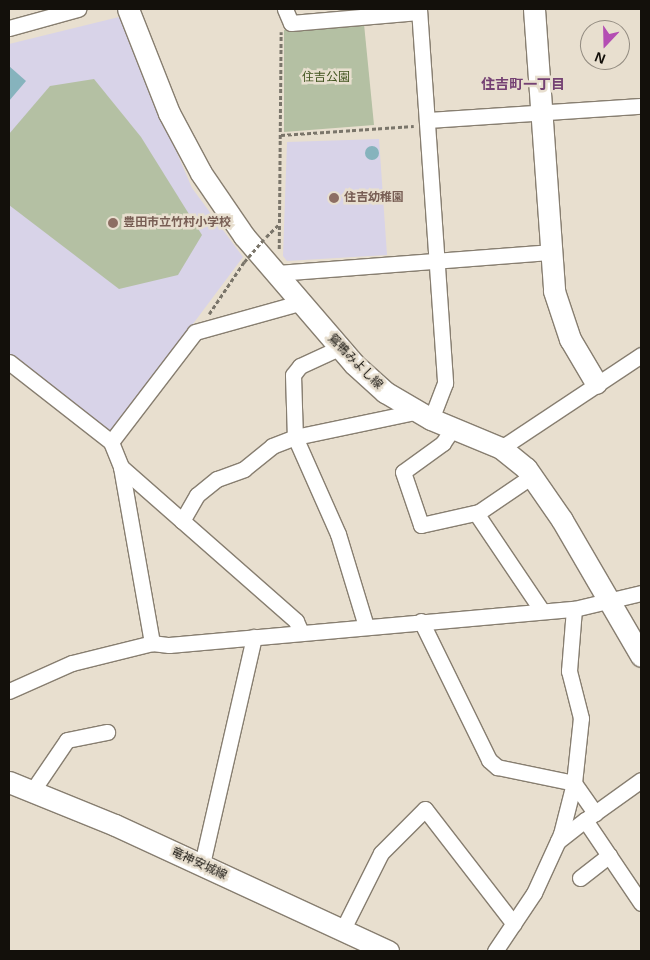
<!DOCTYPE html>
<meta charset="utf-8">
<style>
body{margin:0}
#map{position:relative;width:650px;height:960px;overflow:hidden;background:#e8dfcf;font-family:Arial,"Noto Sans JP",sans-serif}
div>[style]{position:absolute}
.education>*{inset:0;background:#d8d3e8}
.green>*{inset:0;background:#b4c0a3}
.water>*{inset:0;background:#86b3bd}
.round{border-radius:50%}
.path>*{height:2.5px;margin-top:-1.25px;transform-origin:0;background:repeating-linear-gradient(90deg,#7a756a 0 4px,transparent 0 6.5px)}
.roads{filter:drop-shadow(1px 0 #877e70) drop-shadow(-1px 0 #877e70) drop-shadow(0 1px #877e70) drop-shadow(0 -1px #877e70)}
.street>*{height:15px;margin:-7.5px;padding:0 7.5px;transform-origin:7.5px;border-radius:7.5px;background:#fff}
.secondary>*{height:21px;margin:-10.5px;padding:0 10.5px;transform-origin:10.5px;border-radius:10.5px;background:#fff}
.path-bridge>*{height:2.5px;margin-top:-1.25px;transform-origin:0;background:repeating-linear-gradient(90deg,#7a756a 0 4px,transparent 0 6.5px)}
.dots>*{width:14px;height:14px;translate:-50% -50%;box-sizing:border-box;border:2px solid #e8dfcf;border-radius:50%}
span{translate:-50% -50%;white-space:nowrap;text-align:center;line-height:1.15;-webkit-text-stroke:5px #e8dfcf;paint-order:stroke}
.park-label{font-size:12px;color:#425520}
.education-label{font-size:12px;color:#785e54;font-weight:700}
.left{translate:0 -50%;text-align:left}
.street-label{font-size:12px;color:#13100b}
.neighbourhood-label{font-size:14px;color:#744173;font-weight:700}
.frame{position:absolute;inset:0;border:10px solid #13100b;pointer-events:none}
.north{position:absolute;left:580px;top:20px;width:50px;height:50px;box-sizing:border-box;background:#e8dfcf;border:1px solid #938c81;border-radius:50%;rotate:201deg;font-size:14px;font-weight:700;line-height:20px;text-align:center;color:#13100b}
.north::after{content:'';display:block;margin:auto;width:18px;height:22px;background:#b44eb3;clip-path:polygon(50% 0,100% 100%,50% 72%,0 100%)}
</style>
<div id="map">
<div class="education">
<div style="clip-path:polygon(119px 17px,192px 188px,243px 257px,110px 435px,9px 355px,9px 44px)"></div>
<div style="clip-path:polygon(379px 139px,387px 255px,287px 261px,283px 256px,287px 142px)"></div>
</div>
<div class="green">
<div style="clip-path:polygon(364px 24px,374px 125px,284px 132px,284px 30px)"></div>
<div style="clip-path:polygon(94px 79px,141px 137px,202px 235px,178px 275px,119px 289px,9px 205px,9px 134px,50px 86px)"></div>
</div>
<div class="water">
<div style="clip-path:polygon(9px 66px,26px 81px,9px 101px)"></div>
<div class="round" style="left:365px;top:146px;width:14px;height:14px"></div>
</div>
<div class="path">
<div style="left:281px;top:135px;width:133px;rotate:-3.9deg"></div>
<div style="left:266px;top:237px;width:18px;rotate:-45deg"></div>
<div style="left:279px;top:249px;width:217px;rotate:-89.5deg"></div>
<div style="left:209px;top:314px;width:63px;rotate:-56.1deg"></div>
</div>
<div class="roads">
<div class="street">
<div style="left:285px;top:9px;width:15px;rotate:67deg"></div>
<div style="left:291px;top:23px;width:128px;rotate:-4.9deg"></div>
<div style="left:419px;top:9px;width:375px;rotate:86deg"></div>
<div style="left:445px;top:383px;width:39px;rotate:111deg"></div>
<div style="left:9px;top:28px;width:72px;rotate:-15.4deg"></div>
<div style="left:428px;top:120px;width:213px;rotate:-3.8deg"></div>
<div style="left:278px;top:273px;width:271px;rotate:-4.4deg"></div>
<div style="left:339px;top:348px;width:43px;rotate:155.2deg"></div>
<div style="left:300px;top:366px;width:11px;rotate:128deg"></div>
<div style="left:293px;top:375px;width:62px;rotate:88.2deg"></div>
<div style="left:295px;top:437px;width:106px;rotate:66.1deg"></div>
<div style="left:338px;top:534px;width:96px;rotate:73.1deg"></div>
<div style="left:9px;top:362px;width:130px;rotate:38.1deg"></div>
<div style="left:111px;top:442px;width:27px;rotate:68deg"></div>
<div style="left:121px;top:467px;width:179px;rotate:80deg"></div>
<div style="left:453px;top:428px;width:18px;rotate:124deg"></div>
<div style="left:443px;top:443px;width:49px;rotate:144.1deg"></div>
<div style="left:403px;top:472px;width:56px;rotate:71.2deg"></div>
<div style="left:421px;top:525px;width:59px;rotate:-12.6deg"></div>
<div style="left:479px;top:512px;width:64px;rotate:-34.2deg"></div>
<div style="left:111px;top:442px;width:138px;rotate:-52.6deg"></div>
<div style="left:195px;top:332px;width:108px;rotate:-15.6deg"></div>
<div style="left:501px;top:448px;width:168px;rotate:-33.6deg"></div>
<div style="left:121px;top:467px;width:233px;rotate:41.3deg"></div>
<div style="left:296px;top:621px;width:12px;rotate:66deg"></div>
<div style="left:476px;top:513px;width:118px;rotate:56deg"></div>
<div style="left:182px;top:521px;width:30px;rotate:-60deg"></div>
<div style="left:197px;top:495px;width:26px;rotate:-39deg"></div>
<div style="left:217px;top:479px;width:29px;rotate:-20deg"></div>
<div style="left:244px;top:469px;width:36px;rotate:-39deg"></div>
<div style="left:272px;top:446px;width:25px;rotate:-21deg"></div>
<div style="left:295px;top:437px;width:127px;rotate:-11.8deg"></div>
<div style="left:421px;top:621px;width:155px;rotate:63.9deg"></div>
<div style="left:489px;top:760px;width:11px;rotate:41deg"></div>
<div style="left:497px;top:767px;width:79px;rotate:11.7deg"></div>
<div style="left:574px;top:783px;width:37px;rotate:55deg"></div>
<div style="left:9px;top:691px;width:69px;rotate:-24deg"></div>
<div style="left:72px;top:663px;width:82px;rotate:-14deg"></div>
<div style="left:152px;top:643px;width:17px;rotate:7deg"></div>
<div style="left:169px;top:645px;width:407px;rotate:-5.1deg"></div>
<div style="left:574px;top:609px;width:69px;rotate:-13.4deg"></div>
<div style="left:33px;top:790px;width:60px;rotate:-55.8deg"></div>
<div style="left:67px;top:740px;width:41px;rotate:-11.3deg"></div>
<div style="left:588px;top:818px;width:65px;rotate:-35.6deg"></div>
<div style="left:558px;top:841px;width:34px;rotate:-38deg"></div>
<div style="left:585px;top:820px;width:100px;rotate:56deg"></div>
<div style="left:202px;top:864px;width:233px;rotate:-77.1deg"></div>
<div style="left:580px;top:878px;width:37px;rotate:-38deg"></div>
<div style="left:342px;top:931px;width:87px;rotate:-63.4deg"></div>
<div style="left:381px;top:853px;width:62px;rotate:-45deg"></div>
<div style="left:425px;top:809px;width:145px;rotate:52.3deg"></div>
<div style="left:495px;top:951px;width:70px;rotate:-56.1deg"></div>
<div style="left:534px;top:893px;width:65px;rotate:-65.4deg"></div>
<div style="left:561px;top:834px;width:53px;rotate:-75.7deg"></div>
<div style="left:574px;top:783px;width:65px;rotate:-83.9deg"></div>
<div style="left:581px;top:718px;width:49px;rotate:-104.3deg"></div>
<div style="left:569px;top:671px;width:62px;rotate:-85.4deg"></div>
</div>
<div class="secondary">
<div style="left:128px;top:9px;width:112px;rotate:68.5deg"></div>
<div style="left:169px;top:113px;width:68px;rotate:61.9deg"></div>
<div style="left:201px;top:173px;width:76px;rotate:55.7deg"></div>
<div style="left:244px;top:236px;width:169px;rotate:49.3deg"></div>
<div style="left:354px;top:364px;width:42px;rotate:42.1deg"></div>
<div style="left:385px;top:392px;width:53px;rotate:30.4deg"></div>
<div style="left:431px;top:419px;width:76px;rotate:22.5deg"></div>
<div style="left:501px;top:448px;width:32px;rotate:39deg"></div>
<div style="left:526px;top:468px;width:63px;rotate:55.3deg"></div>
<div style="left:562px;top:520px;width:157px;rotate:59.8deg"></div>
<div style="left:534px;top:9px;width:283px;rotate:85.9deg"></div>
<div style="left:554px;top:291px;width:51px;rotate:71.6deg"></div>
<div style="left:570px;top:339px;width:51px;rotate:59.4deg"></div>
<div style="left:9px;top:782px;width:114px;rotate:22.1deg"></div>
<div style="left:115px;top:825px;width:301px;rotate:24.8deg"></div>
</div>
</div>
<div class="path-bridge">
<div style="left:244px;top:262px;width:30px;rotate:-49deg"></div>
</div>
<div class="dots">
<div style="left:334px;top:198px;background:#8d6e63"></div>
<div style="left:113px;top:223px;background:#8d6e63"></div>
</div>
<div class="park-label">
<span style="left:326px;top:78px">住吉公園</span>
</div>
<div class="education-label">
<span class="left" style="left:344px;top:198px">住吉幼稚園</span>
<span class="left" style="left:123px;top:223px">豊田市立竹村小学校</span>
</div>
<div class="street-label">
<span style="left:355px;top:362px;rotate:45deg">鴛鴨みよし線</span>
<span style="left:199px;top:864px;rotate:25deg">竜神安城線</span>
</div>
<div class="neighbourhood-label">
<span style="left:523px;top:84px">住吉町一丁目</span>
</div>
<div class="frame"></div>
<div class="north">N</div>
</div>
